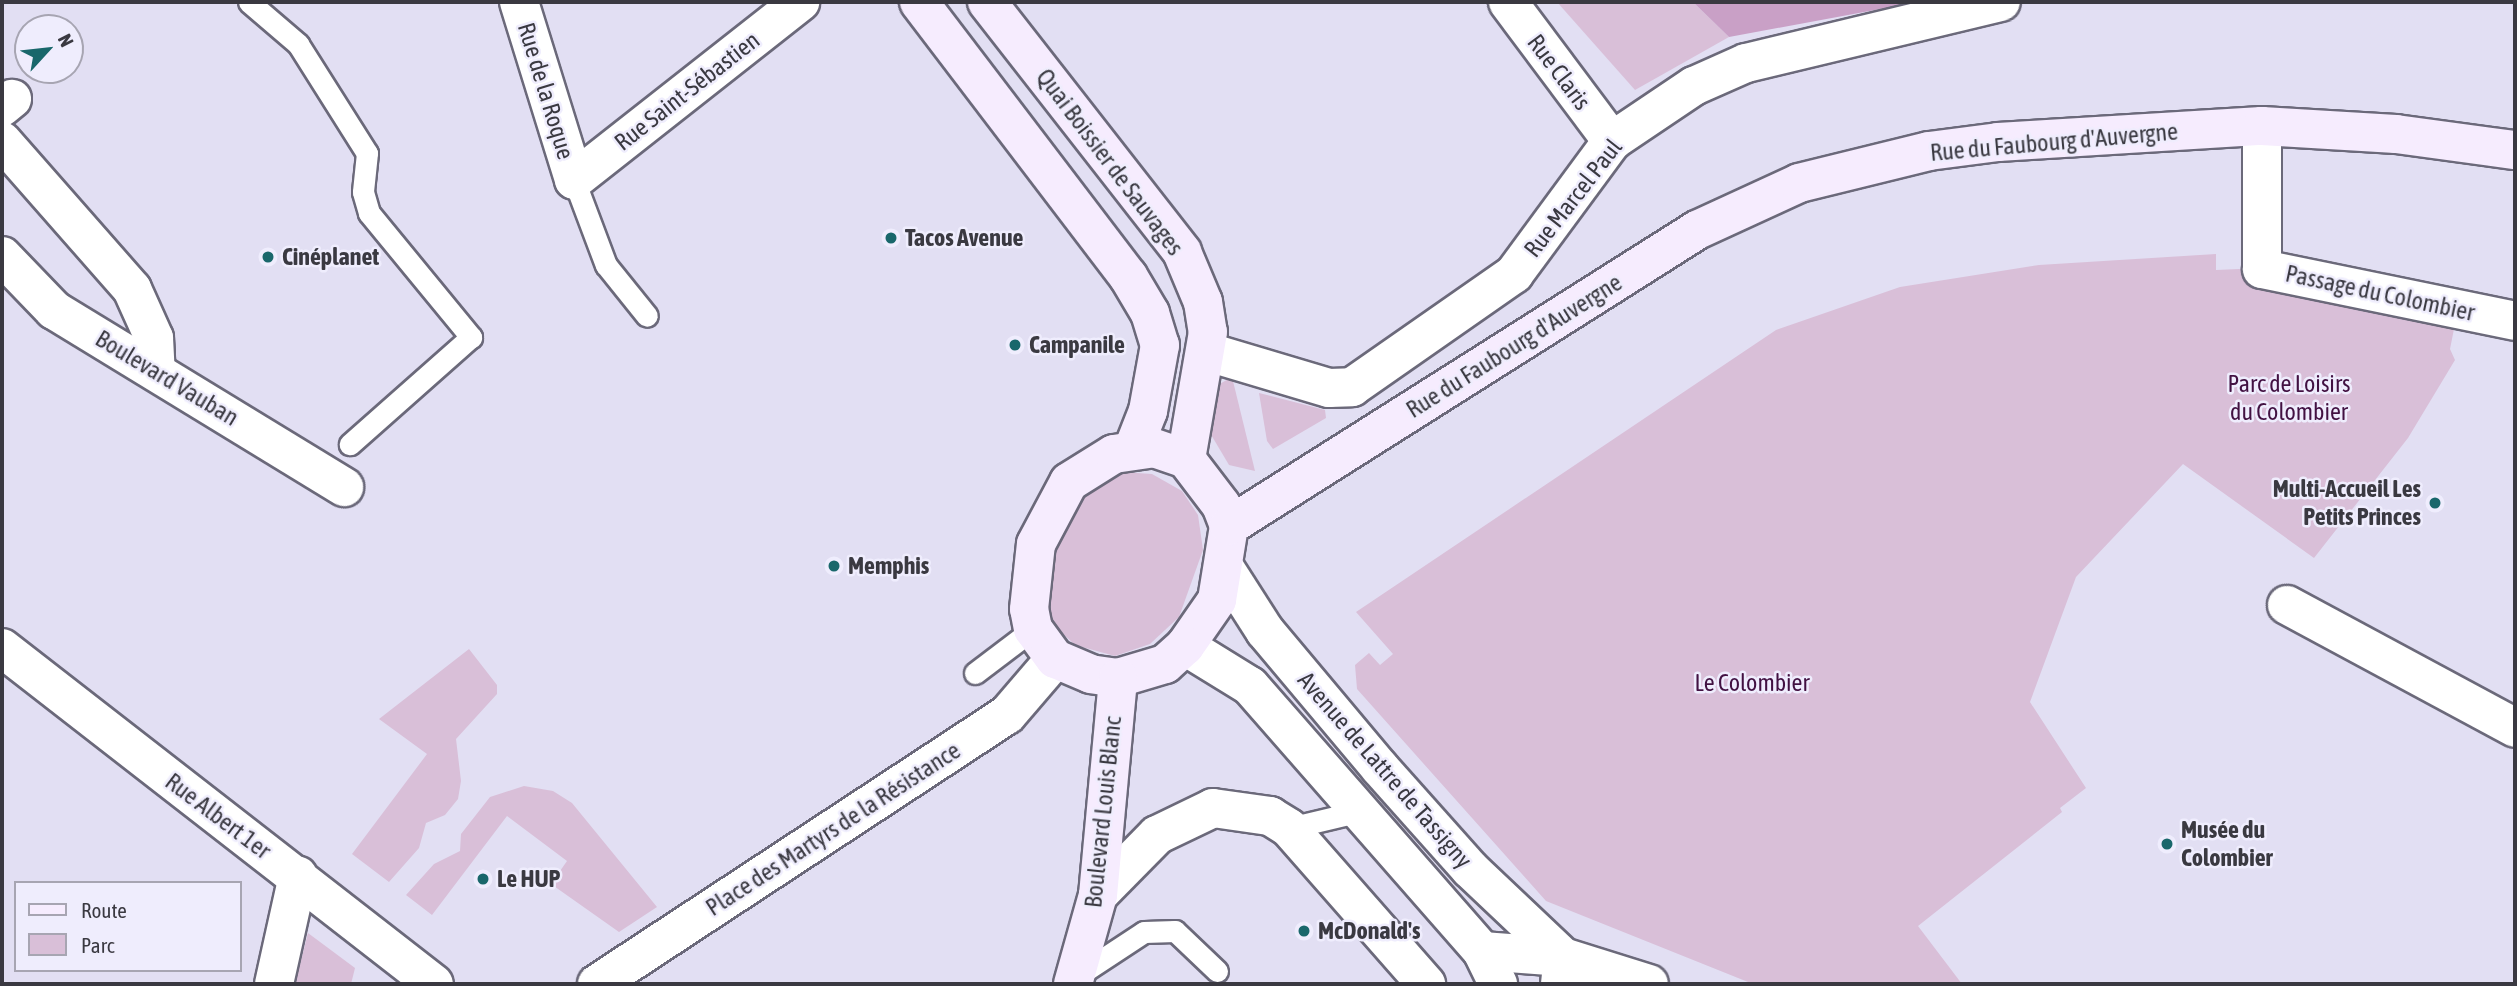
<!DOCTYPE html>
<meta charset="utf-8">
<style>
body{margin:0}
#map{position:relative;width:2517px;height:986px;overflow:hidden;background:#e2dff3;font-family:"Asap Condensed",sans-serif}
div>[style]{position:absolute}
.green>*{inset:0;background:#d9bfd8}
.forest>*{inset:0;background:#c9a0c6}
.roads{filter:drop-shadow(2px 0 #6b697a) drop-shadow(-2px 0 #6b697a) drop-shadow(0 2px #6b697a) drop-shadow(0 -2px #6b697a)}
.service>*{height:21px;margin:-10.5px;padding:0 10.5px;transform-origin:10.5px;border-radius:10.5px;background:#fff}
.minor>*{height:38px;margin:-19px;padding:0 19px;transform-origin:19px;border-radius:19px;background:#fff}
.tertiary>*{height:38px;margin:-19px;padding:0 19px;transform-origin:19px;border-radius:19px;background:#fff}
.secondary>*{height:38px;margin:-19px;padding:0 19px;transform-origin:19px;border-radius:19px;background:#f6ecfe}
.dots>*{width:19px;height:19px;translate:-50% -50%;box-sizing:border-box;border:4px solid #efedfd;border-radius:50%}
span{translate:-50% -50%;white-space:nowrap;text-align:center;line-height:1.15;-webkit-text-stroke:5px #efedfd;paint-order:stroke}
.street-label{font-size:24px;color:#3a3941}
.poi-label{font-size:24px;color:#3a3941;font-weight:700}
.left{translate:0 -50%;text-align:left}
.right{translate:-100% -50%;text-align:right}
.park-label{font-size:24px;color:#421142}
.frame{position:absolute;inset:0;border:4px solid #3a3941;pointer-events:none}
.legend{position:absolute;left:14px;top:881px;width:228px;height:91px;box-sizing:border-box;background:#efedfd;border:2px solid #a7a5b2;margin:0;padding:9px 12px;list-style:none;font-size:21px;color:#3a3941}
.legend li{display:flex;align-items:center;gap:14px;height:35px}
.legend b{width:35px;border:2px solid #a7a5b2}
.north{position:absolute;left:14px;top:14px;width:70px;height:70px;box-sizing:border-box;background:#efedfd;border:2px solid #a7a5b2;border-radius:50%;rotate:63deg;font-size:19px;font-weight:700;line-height:28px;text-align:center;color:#3a3941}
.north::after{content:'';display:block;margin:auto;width:24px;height:32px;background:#19676b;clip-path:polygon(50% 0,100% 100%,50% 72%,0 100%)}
</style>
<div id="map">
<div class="green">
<div style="clip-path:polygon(1557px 2px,1693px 2px,1729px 37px,1635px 90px)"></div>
<div style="clip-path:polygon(2216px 254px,2216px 270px,2239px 269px,2458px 309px,2450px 349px,2455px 360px,2408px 438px,2314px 558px,2183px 464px,2076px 577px,2030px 702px,2086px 788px,2060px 808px,2062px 812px,1918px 926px,1962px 984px,1753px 984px,1546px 901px,1357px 689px,1355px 665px,1369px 653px,1380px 665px,1393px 654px,1356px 612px,1776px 330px,1900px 287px,2039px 265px)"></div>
<div style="clip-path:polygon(1232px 377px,1255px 471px,1229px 465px,1210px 433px,1216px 386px)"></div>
<div style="clip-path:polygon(1259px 393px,1325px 410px,1326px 418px,1273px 449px,1267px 441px)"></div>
<div style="clip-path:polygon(1122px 472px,1152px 474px,1182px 491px,1198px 515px,1203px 550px,1179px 617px,1150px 644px,1115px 656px,1075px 645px,1059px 630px,1048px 614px,1044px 574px,1077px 497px)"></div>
<div style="clip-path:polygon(469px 649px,497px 685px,497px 694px,456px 739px,461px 781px,458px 799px,445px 815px,426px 823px,419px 848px,389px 882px,352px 854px,427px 754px,379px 719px)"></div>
<div style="clip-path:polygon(524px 786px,553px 791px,572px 803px,657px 907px,619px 932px,551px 884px,567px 861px,507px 816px,432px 915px,406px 895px,434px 864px,460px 851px,461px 834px,490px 797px)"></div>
<div style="clip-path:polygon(308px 933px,355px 968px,351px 984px,295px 984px)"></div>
</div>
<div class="forest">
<div style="clip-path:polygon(1693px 2px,1918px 2px,1729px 37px)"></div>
</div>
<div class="roads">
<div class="service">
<div style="left:249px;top:2px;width:65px;rotate:40.6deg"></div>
<div style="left:298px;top:44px;width:129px;rotate:57.7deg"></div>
<div style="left:367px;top:153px;width:39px;rotate:96deg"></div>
<div style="left:363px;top:192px;width:22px;rotate:74deg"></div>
<div style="left:369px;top:213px;width:161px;rotate:50.6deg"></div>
<div style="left:471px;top:337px;width:162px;rotate:138.5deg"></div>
<div style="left:574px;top:180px;width:91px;rotate:69.4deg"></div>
<div style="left:606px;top:265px;width:65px;rotate:51.2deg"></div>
<div style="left:975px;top:673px;width:73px;rotate:-37.2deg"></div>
<div style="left:1289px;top:828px;width:74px;rotate:-13.3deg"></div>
<div style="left:1077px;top:976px;width:80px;rotate:-33.3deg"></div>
<div style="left:1144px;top:932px;width:31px;rotate:-2deg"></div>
<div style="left:1175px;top:931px;width:58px;rotate:43.6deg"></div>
</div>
<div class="minor">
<div style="left:519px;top:2px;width:186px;rotate:72.8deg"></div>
<div style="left:574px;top:180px;width:288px;rotate:-38.2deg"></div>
<div style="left:1508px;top:2px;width:174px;rotate:53.2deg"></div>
<div style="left:2px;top:107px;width:13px;rotate:-39deg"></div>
<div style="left:2262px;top:126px;width:143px;rotate:90deg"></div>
<div style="left:2262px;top:269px;width:258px;rotate:11.6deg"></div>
<div style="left:2px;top:141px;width:197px;rotate:48.7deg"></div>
<div style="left:132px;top:289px;width:54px;rotate:65.8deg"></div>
<div style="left:154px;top:338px;width:33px;rotate:87deg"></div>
<div style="left:2px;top:256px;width:75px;rotate:46.1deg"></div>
<div style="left:54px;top:310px;width:340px;rotate:31.4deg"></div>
<div style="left:1208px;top:352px;width:126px;rotate:16.6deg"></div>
<div style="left:1329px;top:388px;width:23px;rotate:-2deg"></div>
<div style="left:1352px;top:387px;width:198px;rotate:-34.9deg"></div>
<div style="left:1514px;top:274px;width:165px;rotate:-53.6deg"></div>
<div style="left:1612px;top:141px;width:99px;rotate:-33.9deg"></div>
<div style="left:1694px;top:86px;width:57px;rotate:-23.9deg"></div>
<div style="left:1746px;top:63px;width:262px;rotate:-13.5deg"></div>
<div style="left:2287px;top:605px;width:259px;rotate:28.3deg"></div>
<div style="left:2px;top:648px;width:547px;rotate:37.87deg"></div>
<div style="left:1098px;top:895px;width:84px;rotate:-45.5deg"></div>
<div style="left:1157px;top:835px;width:62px;rotate:-25.7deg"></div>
<div style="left:1213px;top:808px;width:58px;rotate:8deg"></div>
<div style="left:1270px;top:816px;width:22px;rotate:32deg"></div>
<div style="left:1289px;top:828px;width:208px;rotate:48.7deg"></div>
<div style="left:1482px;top:951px;width:37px;rotate:64deg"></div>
<div style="left:274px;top:984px;width:111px;rotate:-77.5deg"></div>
<div style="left:597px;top:984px;width:490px;rotate:-33.3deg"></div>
<div style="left:1007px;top:715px;width:74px;rotate:-49.4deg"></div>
<div style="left:1560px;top:984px;width:27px;rotate:-84deg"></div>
</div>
<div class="tertiary">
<div style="left:1224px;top:567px;width:76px;rotate:57.4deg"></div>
<div style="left:1265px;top:631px;width:179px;rotate:50deg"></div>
<div style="left:1380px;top:768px;width:135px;rotate:48.3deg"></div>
<div style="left:1470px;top:869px;width:128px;rotate:43.4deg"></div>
<div style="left:1185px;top:646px;width:76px;rotate:31.6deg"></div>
<div style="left:1250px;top:686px;width:352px;rotate:48.8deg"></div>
<div style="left:1482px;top:951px;width:81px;rotate:4.2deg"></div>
<div style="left:1563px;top:957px;width:90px;rotate:17.4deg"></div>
</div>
<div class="secondary">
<div style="left:919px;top:2px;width:345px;rotate:52.7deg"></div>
<div style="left:1128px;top:276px;width:43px;rotate:59.3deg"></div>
<div style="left:1150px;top:313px;width:34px;rotate:73deg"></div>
<div style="left:1160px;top:345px;width:67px;rotate:100.3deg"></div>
<div style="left:1148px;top:411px;width:41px;rotate:111.5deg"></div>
<div style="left:987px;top:2px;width:317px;rotate:52deg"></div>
<div style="left:1182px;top:252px;width:54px;rotate:67.2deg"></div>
<div style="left:1203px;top:302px;width:30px;rotate:81deg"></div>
<div style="left:1208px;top:332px;width:129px;rotate:99.8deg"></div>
<div style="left:1154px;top:448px;width:34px;rotate:19deg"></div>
<div style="left:1186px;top:459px;width:58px;rotate:52.7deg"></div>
<div style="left:1221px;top:505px;width:22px;rotate:69deg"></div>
<div style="left:1229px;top:526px;width:75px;rotate:99.2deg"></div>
<div style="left:1217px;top:600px;width:56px;rotate:124.8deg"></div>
<div style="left:1185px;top:646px;width:27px;rotate:138deg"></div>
<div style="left:1165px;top:664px;width:49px;rotate:163.4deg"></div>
<div style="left:1118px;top:678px;width:27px;rotate:-172deg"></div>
<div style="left:1091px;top:674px;width:39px;rotate:-157deg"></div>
<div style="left:1055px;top:659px;width:37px;rotate:-126deg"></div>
<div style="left:1033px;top:629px;width:20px;rotate:-101deg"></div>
<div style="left:1029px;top:609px;width:65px;rotate:-83.9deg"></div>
<div style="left:1036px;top:544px;width:70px;rotate:-62deg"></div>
<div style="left:1069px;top:482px;width:53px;rotate:-31.9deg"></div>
<div style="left:1114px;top:454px;width:40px;rotate:-8.5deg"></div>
<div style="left:1229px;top:526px;width:554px;rotate:-32.31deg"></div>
<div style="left:1697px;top:230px;width:112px;rotate:-24.7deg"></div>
<div style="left:1799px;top:183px;width:134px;rotate:-13.8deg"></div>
<div style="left:1929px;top:151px;width:70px;rotate:-7.4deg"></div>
<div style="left:1998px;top:142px;width:264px;rotate:-3.5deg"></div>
<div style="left:2262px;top:126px;width:134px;rotate:3.4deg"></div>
<div style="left:2396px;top:134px;width:120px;rotate:7.7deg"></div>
<div style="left:1073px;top:984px;width:92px;rotate:-74.3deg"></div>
<div style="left:1098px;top:895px;width:218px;rotate:-84.7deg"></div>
</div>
</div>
<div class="dots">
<div style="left:891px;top:238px;background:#19676b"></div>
<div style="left:268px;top:257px;background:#19676b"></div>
<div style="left:1015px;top:345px;background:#19676b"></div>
<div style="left:2435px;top:503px;background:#19676b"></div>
<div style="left:834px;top:566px;background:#19676b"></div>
<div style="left:2167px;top:844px;background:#19676b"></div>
<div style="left:483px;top:879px;background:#19676b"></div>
<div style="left:1304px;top:931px;background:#19676b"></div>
</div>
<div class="street-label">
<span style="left:1559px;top:72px;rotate:53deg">Rue Claris</span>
<span style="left:546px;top:91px;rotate:73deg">Rue de la Roque</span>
<span style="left:687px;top:91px;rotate:-38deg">Rue Saint-Sébastien</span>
<span style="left:2054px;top:142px;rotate:-5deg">Rue du Faubourg d'Auvergne</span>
<span style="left:1110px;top:162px;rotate:53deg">Quai Boissier de Sauvages</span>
<span style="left:1573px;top:198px;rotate:-52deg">Rue Marcel Paul</span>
<span style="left:2380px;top:293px;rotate:12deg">Passage du Colombier</span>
<span style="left:1514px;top:346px;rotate:-32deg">Rue du Faubourg d'Auvergne</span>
<span style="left:167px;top:378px;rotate:31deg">Boulevard Vauban</span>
<span style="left:1385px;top:770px;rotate:49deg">Avenue de Lattre de Tassigny</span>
<span style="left:1103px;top:812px;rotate:-84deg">Boulevard Louis Blanc</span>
<span style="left:218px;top:816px;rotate:37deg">Rue Albert 1er</span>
<span style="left:833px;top:829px;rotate:-33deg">Place des Martyrs de la Résistance</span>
</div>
<div class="poi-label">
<span class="left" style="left:905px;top:238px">Tacos Avenue</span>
<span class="left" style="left:282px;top:257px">Cinéplanet</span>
<span class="left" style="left:1029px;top:345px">Campanile</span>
<span class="right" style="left:2421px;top:503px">Multi-Accueil Les<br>Petits Princes</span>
<span class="left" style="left:848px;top:566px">Memphis</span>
<span class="left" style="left:2181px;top:844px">Musée du<br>Colombier</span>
<span class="left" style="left:497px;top:879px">Le HUP</span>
<span class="left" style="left:1318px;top:931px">McDonald's</span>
</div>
<div class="park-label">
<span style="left:2289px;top:398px">Parc de Loisirs<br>du Colombier</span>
<span style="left:1752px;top:683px">Le Colombier</span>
</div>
<div class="frame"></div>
<ul class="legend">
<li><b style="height:9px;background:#f6ecfe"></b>Route</li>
<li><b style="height:19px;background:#d9bfd8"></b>Parc</li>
</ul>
<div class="north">N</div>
</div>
